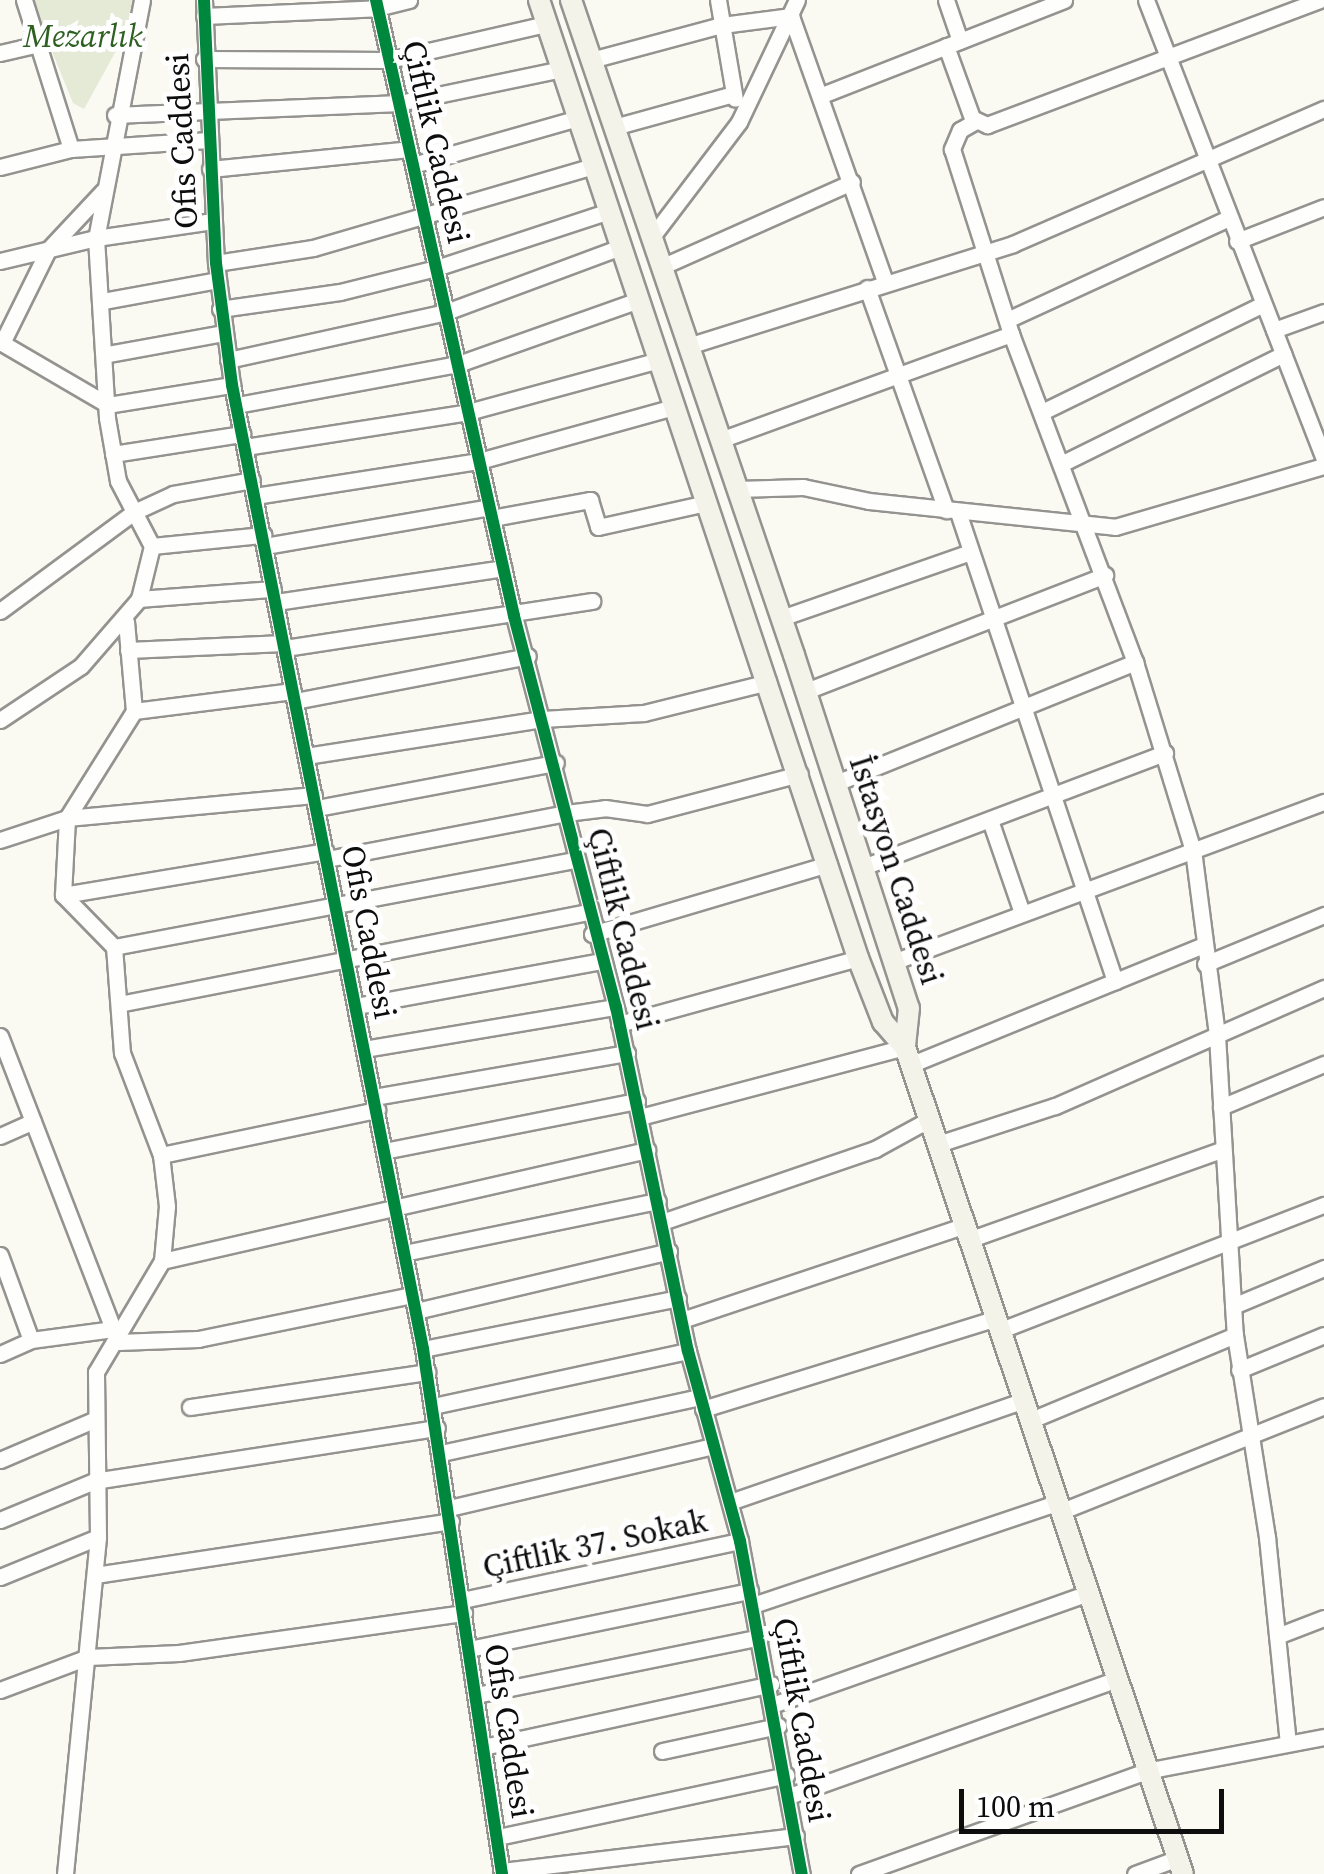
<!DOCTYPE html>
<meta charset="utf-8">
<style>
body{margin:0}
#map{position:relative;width:1324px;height:1874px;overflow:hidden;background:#faf9f2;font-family:"Source Serif 4",serif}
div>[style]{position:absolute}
.cemetery>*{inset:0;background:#e5ead7}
.roads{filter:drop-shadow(2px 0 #949390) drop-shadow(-2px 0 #949390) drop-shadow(0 2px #949390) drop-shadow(0 -2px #949390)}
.minor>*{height:15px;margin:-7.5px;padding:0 7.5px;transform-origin:7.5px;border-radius:7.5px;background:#fefefd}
.secondary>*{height:20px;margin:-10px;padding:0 10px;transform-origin:10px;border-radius:10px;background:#f4f3ea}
.cycleway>*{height:12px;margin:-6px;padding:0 6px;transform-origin:6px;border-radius:6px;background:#00873e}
span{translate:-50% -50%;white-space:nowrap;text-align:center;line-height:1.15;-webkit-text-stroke:10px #fff;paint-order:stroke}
.park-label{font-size:32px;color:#2e6022;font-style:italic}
.street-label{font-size:32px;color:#0d0d0d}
.scale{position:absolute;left:959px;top:1789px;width:265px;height:45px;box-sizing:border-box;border:5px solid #0d0d0d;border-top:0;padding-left:12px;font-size:30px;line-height:35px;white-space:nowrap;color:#0d0d0d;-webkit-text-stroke:8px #fff;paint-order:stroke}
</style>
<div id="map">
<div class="cemetery">
<div style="clip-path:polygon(31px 0,132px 0,127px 31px,84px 109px,73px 103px)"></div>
</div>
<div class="roads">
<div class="minor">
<div style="left:24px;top:0;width:156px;rotate:72.5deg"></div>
<div style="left:71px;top:149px;width:138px;rotate:-3.7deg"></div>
<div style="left:142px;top:0;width:242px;rotate:100.9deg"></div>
<div style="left:96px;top:238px;width:180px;rotate:86.5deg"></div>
<div style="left:107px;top:418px;width:64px;rotate:80.1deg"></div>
<div style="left:118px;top:481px;width:73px;rotate:62.4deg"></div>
<div style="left:152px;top:546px;width:55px;rotate:103.8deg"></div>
<div style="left:139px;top:599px;width:134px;rotate:-4.3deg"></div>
<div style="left:204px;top:0;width:263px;rotate:87.4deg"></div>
<div style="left:216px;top:263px;width:123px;rotate:82.5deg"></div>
<div style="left:232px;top:385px;width:983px;rotate:78.79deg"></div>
<div style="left:423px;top:1349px;width:531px;rotate:81.44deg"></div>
<div style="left:376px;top:0;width:631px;rotate:77.37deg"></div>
<div style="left:514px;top:616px;width:404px;rotate:75.4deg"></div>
<div style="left:616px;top:1007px;width:351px;rotate:78.2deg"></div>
<div style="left:688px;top:1351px;width:197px;rotate:74.7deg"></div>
<div style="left:740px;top:1541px;width:339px;rotate:79.5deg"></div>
<div style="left:718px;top:0;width:100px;rotate:80.3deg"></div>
<div style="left:946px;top:0;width:43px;rotate:71.1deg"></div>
<div style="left:1146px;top:0;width:491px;rotate:68.8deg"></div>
<div style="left:204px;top:16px;width:173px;rotate:-2.6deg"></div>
<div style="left:377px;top:8px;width:33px;rotate:-14deg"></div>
<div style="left:946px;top:46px;width:77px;rotate:70.1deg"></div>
<div style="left:972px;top:118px;width:17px;rotate:25deg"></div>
<div style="left:987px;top:125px;width:355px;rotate:-20.6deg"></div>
<div style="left:0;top:53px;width:40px;rotate:-13deg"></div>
<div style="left:204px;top:59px;width:185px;rotate:0.3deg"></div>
<div style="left:389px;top:60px;width:161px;rotate:-12.9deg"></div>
<div style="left:591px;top:60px;width:136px;rotate:-15deg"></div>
<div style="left:722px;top:25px;width:70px;rotate:-7.4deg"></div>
<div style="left:791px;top:16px;width:281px;rotate:70.5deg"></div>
<div style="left:822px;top:95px;width:260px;rotate:-21.4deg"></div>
<div style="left:115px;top:115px;width:284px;rotate:-2.4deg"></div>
<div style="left:399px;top:103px;width:167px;rotate:-11.8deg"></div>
<div style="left:974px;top:122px;width:16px;rotate:150deg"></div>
<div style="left:960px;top:130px;width:21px;rotate:113deg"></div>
<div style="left:952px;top:149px;width:194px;rotate:72.3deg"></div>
<div style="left:1011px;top:334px;width:351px;rotate:69.3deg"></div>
<div style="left:1135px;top:662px;width:197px;rotate:72.9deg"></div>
<div style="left:1193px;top:850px;width:187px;rotate:82.6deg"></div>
<div style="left:1217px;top:1035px;width:301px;rotate:86.6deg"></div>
<div style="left:1235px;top:1335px;width:205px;rotate:81deg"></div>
<div style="left:1267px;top:1537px;width:207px;rotate:84.2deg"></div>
<div style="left:614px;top:127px;width:124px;rotate:-15.4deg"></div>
<div style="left:413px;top:165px;width:172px;rotate:-15.9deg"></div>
<div style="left:0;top:167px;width:73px;rotate:-14.2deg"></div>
<div style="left:210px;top:169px;width:200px;rotate:-5.7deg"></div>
<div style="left:103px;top:191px;width:81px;rotate:133deg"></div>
<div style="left:48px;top:250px;width:104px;rotate:116.3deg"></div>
<div style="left:2px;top:343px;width:123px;rotate:30.3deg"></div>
<div style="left:108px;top:405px;width:126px;rotate:-9.2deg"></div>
<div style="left:651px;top:238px;width:146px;rotate:-52.8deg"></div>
<div style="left:739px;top:122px;width:135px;rotate:-64.6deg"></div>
<div style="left:1237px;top:241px;width:93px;rotate:-21.3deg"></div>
<div style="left:0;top:261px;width:99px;rotate:-13.5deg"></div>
<div style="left:96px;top:238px;width:118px;rotate:-8.3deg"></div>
<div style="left:216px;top:263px;width:98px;rotate:-8.8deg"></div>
<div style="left:313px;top:248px;width:293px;rotate:-16.3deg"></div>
<div style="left:661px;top:267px;width:209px;rotate:-24deg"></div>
<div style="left:867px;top:288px;width:236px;rotate:70.4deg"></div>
<div style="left:103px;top:301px;width:116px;rotate:-10.4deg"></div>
<div style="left:220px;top:309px;width:121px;rotate:-8.1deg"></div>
<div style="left:340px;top:292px;width:99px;rotate:-14deg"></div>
<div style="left:436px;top:268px;width:182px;rotate:-18.2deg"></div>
<div style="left:1007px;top:320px;width:242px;rotate:-24.7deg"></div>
<div style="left:1274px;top:330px;width:53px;rotate:-19.8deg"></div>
<div style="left:688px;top:346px;width:341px;rotate:-17.4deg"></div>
<div style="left:1013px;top:244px;width:339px;rotate:-23.5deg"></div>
<div style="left:108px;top:354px;width:118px;rotate:-10.3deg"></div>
<div style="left:228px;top:360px;width:223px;rotate:-12.4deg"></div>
<div style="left:446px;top:312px;width:187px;rotate:-20.4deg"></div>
<div style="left:237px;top:405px;width:225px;rotate:-10.5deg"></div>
<div style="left:458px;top:364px;width:192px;rotate:-19.5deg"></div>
<div style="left:1044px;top:411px;width:244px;rotate:-26deg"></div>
<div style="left:720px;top:440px;width:310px;rotate:-20deg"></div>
<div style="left:245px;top:447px;width:226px;rotate:-8.9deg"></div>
<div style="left:468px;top:412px;width:198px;rotate:-15.2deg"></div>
<div style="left:113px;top:454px;width:131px;rotate:-8.8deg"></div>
<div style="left:1063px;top:463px;width:246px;rotate:-26.3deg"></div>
<div style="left:737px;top:489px;width:66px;rotate:-1.7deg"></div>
<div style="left:803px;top:487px;width:67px;rotate:12deg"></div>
<div style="left:869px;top:501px;width:247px;rotate:6deg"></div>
<div style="left:1115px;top:527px;width:218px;rotate:-16.3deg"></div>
<div style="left:255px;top:496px;width:227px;rotate:-8.9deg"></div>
<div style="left:479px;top:461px;width:202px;rotate:-15.5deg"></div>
<div style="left:958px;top:512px;width:495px;rotate:71.5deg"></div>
<div style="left:492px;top:518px;width:100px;rotate:-10.4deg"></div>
<div style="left:590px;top:500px;width:28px;rotate:73deg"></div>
<div style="left:598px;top:527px;width:111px;rotate:-12.5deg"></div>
<div style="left:152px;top:546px;width:112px;rotate:-5.7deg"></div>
<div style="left:265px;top:546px;width:228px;rotate:-9.8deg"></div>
<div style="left:276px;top:602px;width:230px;rotate:-8.5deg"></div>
<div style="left:0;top:611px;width:167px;rotate:-36.5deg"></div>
<div style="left:134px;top:512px;width:43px;rotate:-24.8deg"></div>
<div style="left:173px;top:494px;width:80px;rotate:-10deg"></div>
<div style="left:781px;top:618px;width:201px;rotate:-19.2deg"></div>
<div style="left:285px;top:648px;width:311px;rotate:-8.7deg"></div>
<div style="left:128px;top:650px;width:156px;rotate:-2.6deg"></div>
<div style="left:806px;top:691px;width:321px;rotate:-21.2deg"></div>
<div style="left:295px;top:701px;width:237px;rotate:-10.9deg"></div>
<div style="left:134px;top:711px;width:160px;rotate:-7.2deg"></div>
<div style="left:0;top:720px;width:97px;rotate:-33.7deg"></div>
<div style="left:81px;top:666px;width:89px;rotate:-49.1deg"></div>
<div style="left:306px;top:756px;width:239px;rotate:-8.9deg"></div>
<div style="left:542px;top:719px;width:102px;rotate:-3.4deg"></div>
<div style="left:644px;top:713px;width:128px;rotate:-14deg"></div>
<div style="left:836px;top:783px;width:323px;rotate:-22deg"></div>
<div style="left:317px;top:808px;width:243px;rotate:-10.7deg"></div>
<div style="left:990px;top:820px;width:98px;rotate:71deg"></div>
<div style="left:0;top:840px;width:71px;rotate:-18.2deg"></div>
<div style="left:67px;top:818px;width:248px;rotate:-5.3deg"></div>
<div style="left:327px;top:859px;width:243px;rotate:-10.9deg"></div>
<div style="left:566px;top:813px;width:39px;rotate:-7deg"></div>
<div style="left:605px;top:808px;width:42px;rotate:8.1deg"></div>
<div style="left:647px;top:814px;width:158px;rotate:-14.7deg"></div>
<div style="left:863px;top:867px;width:323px;rotate:-20.7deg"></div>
<div style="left:63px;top:895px;width:266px;rotate:-9.5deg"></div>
<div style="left:592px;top:934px;width:247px;rotate:-16.5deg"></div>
<div style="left:114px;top:947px;width:469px;rotate:-10.7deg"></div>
<div style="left:893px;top:962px;width:460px;rotate:-20.4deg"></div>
<div style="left:1205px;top:964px;width:129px;rotate:-22.4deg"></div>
<div style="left:124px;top:1003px;width:472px;rotate:-11.1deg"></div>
<div style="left:356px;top:1006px;width:249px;rotate:-10.4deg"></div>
<div style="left:619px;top:1024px;width:248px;rotate:-15.4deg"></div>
<div style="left:0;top:1036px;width:328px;rotate:68.9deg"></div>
<div style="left:118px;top:1342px;width:80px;rotate:-2.1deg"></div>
<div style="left:198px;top:1339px;width:219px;rotate:-11.6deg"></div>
<div style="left:364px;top:1049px;width:255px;rotate:-9.5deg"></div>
<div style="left:912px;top:1064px;width:314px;rotate:-22.2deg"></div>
<div style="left:374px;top:1097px;width:257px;rotate:-9.9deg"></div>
<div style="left:1221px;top:1107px;width:112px;rotate:-22.7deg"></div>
<div style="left:640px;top:1117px;width:274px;rotate:-14.8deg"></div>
<div style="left:0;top:1136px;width:36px;rotate:-24deg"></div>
<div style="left:938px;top:1144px;width:123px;rotate:-18deg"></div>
<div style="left:1055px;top:1106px;width:294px;rotate:-23.7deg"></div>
<div style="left:384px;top:1151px;width:258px;rotate:-11.2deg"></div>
<div style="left:161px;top:1155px;width:221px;rotate:-11.8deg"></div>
<div style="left:662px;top:1222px;width:225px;rotate:-18.9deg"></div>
<div style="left:875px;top:1149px;width:63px;rotate:-28.6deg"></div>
<div style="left:971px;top:1239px;width:265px;rotate:-19.6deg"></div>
<div style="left:404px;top:1253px;width:259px;rotate:-11.6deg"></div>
<div style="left:0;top:1255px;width:90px;rotate:70deg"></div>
<div style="left:162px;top:1261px;width:498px;rotate:-12.9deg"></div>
<div style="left:1233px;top:1306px;width:99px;rotate:-22.7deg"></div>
<div style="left:416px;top:1311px;width:260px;rotate:-13.3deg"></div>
<div style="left:682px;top:1320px;width:299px;rotate:-18.5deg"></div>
<div style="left:1001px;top:1330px;width:346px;rotate:-21.2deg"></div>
<div style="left:423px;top:1349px;width:260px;rotate:-11.3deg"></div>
<div style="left:0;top:1354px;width:34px;rotate:-24deg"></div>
<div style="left:31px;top:1340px;width:83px;rotate:-7.6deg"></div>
<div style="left:1239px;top:1370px;width:92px;rotate:-22.4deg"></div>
<div style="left:433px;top:1406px;width:261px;rotate:-12.2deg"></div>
<div style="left:190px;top:1407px;width:240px;rotate:-8.4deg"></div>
<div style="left:703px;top:1409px;width:308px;rotate:-17.2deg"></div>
<div style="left:1031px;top:1420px;width:221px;rotate:-22.6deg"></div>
<div style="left:441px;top:1453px;width:265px;rotate:-12.2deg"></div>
<div style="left:0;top:1460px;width:104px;rotate:-23.1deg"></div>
<div style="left:730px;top:1502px;width:311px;rotate:-19.1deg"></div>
<div style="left:449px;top:1508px;width:272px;rotate:-13.2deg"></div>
<div style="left:1062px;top:1511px;width:282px;rotate:-21.8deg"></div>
<div style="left:0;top:1520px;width:102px;rotate:-22.5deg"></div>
<div style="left:94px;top:1481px;width:347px;rotate:-8.8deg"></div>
<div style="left:95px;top:1575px;width:360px;rotate:-8.6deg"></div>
<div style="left:0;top:1577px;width:106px;rotate:-22.2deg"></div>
<div style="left:462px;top:1600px;width:284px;rotate:-12deg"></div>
<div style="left:753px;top:1605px;width:323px;rotate:-18.6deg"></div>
<div style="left:1277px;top:1636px;width:50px;rotate:-21deg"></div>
<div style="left:469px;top:1649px;width:287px;rotate:-11.7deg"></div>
<div style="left:0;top:1690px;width:94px;rotate:-20.6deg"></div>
<div style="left:88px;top:1657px;width:91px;rotate:-2.5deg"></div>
<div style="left:179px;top:1653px;width:288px;rotate:-8deg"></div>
<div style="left:476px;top:1695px;width:290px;rotate:-11.5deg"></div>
<div style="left:775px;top:1704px;width:332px;rotate:-19.5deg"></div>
<div style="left:483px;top:1747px;width:295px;rotate:-12.3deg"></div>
<div style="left:662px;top:1751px;width:119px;rotate:-12.2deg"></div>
<div style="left:789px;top:1796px;width:346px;rotate:-19.6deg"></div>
<div style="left:498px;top:1837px;width:295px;rotate:-12.1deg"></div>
<div style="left:502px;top:1871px;width:296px;rotate:-6.8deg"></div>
<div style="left:65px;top:1874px;width:339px;rotate:-84.4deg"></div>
<div style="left:98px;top:1537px;width:165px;rotate:-90.7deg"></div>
<div style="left:96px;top:1372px;width:129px;rotate:-59.3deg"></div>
<div style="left:162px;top:1261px;width:55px;rotate:-84.8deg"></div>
<div style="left:167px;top:1206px;width:51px;rotate:-96.7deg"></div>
<div style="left:161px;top:1155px;width:109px;rotate:-110.9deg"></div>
<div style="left:122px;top:1053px;width:106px;rotate:-94.3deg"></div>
<div style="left:114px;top:947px;width:73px;rotate:-134.4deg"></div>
<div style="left:63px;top:895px;width:77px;rotate:-87deg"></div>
<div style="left:67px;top:818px;width:126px;rotate:-57.9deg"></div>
<div style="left:134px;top:711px;width:90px;rotate:-95.1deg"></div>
<div style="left:859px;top:1874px;width:305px;rotate:-19.7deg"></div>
<div style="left:1146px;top:1771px;width:181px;rotate:-10.8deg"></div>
<div style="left:1135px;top:1874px;width:46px;rotate:-20.4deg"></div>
</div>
<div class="secondary">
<div style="left:539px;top:0;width:1010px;rotate:71.58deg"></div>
<div style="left:858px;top:958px;width:69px;rotate:68.7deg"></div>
<div style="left:883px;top:1022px;width:33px;rotate:49deg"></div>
<div style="left:571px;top:0;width:692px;rotate:71.2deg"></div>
<div style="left:794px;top:655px;width:371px;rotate:72deg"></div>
<div style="left:909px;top:1008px;width:39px;rotate:96deg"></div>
<div style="left:905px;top:1047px;width:872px;rotate:71.42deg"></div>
</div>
</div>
<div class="cycleway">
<div style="left:204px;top:0;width:263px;rotate:87.4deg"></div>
<div style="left:216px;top:263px;width:123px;rotate:82.5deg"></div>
<div style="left:232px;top:385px;width:983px;rotate:78.79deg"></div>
<div style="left:423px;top:1349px;width:531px;rotate:81.44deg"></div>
<div style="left:376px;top:0;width:631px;rotate:77.37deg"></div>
<div style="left:514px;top:616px;width:404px;rotate:75.4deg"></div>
<div style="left:616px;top:1007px;width:351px;rotate:78.2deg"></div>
<div style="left:688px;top:1351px;width:197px;rotate:74.7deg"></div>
<div style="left:740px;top:1541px;width:339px;rotate:79.5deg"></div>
</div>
<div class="park-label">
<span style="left:83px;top:36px">Mezarlık</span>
</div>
<div class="street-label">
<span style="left:182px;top:141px;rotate:-93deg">Ofis Caddesi</span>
<span style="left:436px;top:142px;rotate:77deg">Çiftlik Caddesi</span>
<span style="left:896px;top:870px;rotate:72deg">İstasyon Caddesi</span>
<span style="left:623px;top:929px;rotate:76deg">Çiftlik Caddesi</span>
<span style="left:369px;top:932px;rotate:79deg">Ofis Caddesi</span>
<span style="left:595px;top:1544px;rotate:-12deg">Çiftlik 37. Sokak</span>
<span style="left:802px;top:1720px;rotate:80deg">Çiftlik Caddesi</span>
<span style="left:509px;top:1731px;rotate:81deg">Ofis Caddesi</span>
</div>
<div class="scale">100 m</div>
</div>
